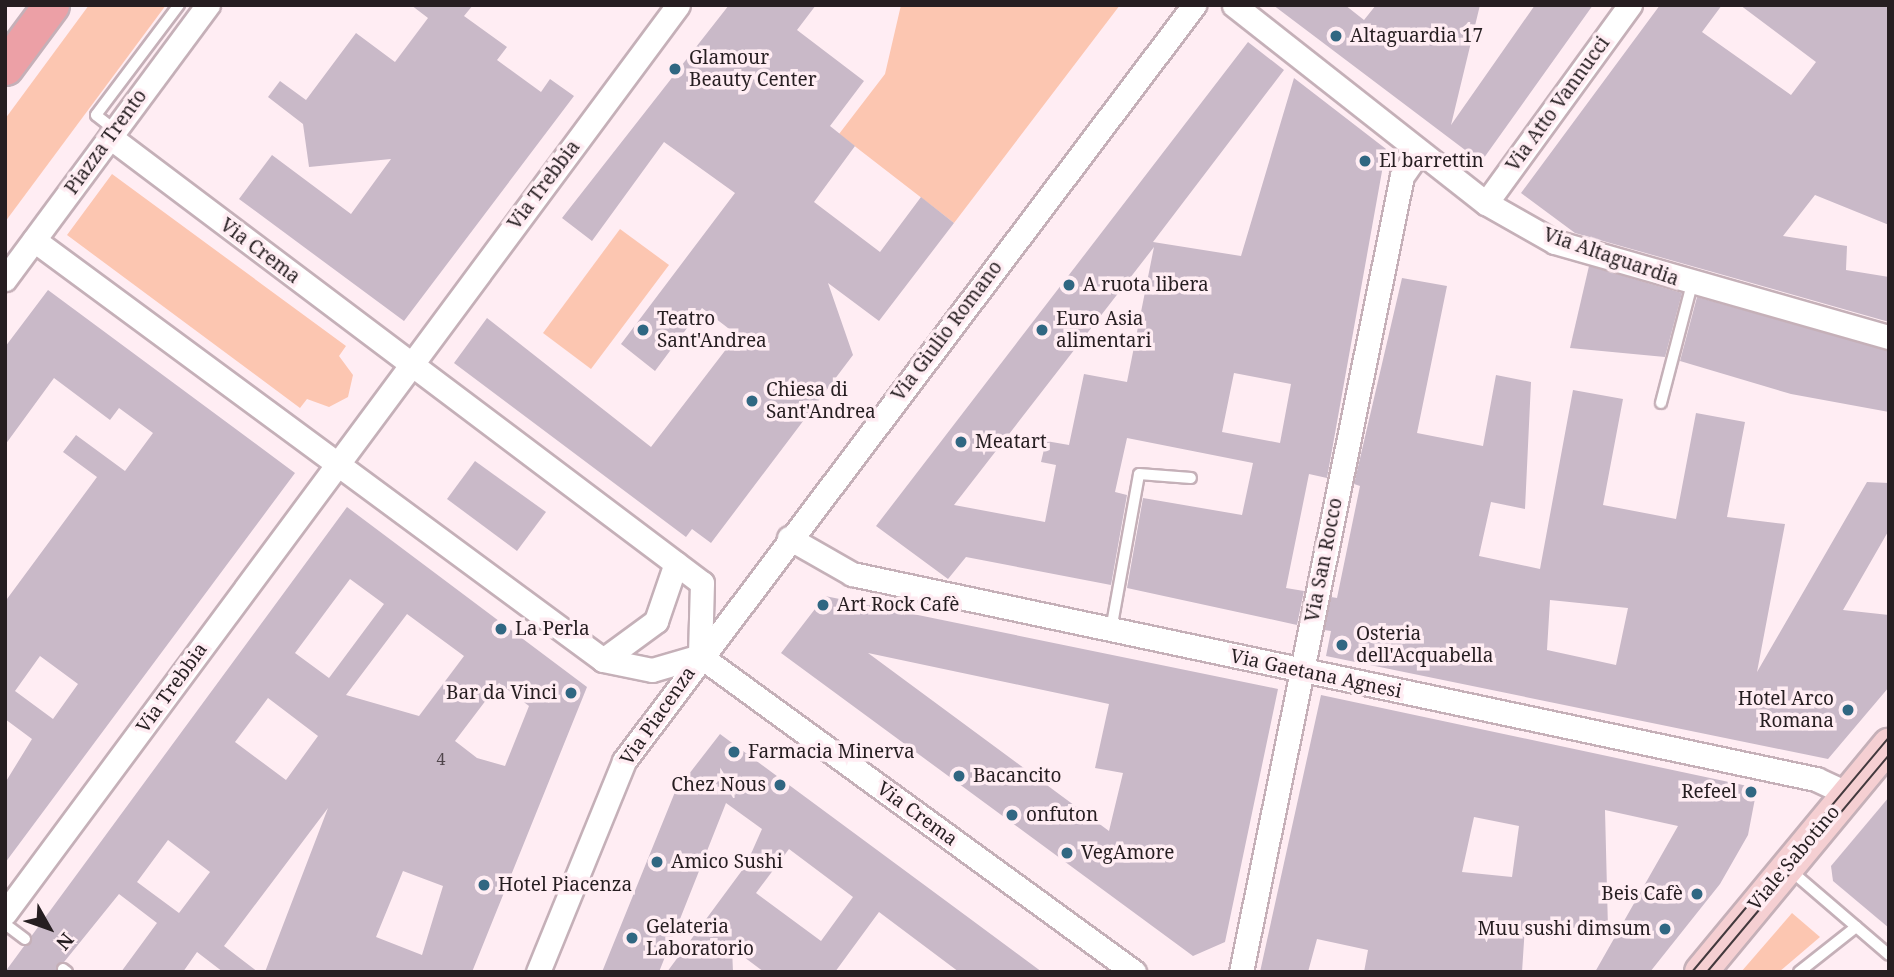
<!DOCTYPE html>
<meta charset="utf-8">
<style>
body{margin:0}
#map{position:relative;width:1894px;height:977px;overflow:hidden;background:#ffedf3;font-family:"Noto Serif",serif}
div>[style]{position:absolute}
.green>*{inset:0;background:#fcc6b1}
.building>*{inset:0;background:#c9b9c8}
.roads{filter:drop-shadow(2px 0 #c5b0b8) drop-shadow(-2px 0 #c5b0b8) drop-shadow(0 2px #c5b0b8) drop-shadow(0 -2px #c5b0b8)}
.lane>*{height:10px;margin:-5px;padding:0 5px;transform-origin:5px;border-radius:5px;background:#fff}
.street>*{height:23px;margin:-11.5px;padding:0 11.5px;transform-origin:11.5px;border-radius:11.5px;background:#fff}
.secondary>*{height:32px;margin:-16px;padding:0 16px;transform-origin:16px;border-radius:16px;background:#f5cfd2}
.primary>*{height:35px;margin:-17.5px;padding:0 17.5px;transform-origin:17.5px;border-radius:17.5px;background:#eca0a6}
.tram>*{height:2px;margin:-1px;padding:0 1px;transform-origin:1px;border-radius:1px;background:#43393d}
.dots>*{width:19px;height:19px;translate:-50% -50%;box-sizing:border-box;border:4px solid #ffedf3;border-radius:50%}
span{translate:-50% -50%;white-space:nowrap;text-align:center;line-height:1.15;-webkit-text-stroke:7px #ffedf3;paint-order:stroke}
.number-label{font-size:16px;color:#4f454b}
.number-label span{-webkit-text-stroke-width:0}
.poi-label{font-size:19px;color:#261e21}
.left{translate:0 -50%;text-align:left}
.right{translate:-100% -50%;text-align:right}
.street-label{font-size:19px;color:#261e21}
.frame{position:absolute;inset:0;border:7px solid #261e21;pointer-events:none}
.north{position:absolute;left:14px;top:893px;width:70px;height:70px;-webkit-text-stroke:5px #ffedf3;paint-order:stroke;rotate:130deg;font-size:19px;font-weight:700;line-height:28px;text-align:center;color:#261e21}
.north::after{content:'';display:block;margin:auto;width:24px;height:32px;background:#261e21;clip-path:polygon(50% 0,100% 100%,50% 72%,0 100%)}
</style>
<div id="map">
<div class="green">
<div style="clip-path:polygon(89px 5px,166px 5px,5px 222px,5px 119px)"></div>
<div style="clip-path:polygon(901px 5px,1120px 5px,954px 223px,839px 134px,885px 74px)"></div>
<div style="clip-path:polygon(112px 174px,346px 346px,339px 356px,353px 375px,348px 397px,329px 407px,307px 399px,300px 408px,67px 235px)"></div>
<div style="clip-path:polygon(620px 229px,669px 265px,591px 369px,543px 333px)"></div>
<div style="clip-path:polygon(1792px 913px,1820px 937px,1779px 972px,1741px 972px)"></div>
</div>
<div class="building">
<div style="clip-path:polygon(411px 5px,473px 5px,464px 16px,507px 47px,497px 60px,541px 92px,550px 79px,574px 96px,404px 321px,239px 199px,272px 155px,351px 214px,391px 159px,309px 167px,303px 124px,268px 97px,280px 81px,306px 100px,356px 33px,395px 62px,428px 18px)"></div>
<div style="clip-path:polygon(729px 5px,816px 5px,797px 30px,864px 81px,830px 126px,855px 146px,814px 202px,880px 252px,921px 197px,954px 223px,879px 321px,828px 283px,853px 355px,711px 543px,692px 529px,686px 537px,454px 363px,487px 318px,651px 447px,737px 335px,702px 308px,655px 371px,621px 344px,735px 193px,664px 142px,592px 241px,562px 218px)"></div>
<div style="clip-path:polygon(1273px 5px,1345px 5px,1364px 20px,1376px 5px,1480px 5px,1451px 125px,1535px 5px,1593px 5px,1481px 162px)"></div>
<div style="clip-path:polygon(1660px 5px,1722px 5px,1702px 32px,1791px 95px,1816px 62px,1740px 5px,1889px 5px,1889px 225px,1815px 195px,1783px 236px,1847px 246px,1846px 270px,1889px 277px,1889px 322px,1575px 233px,1521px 193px)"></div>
<div style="clip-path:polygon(evenodd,1248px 42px,1284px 70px,1153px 242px,1241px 256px,1294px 78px,1386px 149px,1327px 478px,1309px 474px,1286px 588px,1304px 591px,1297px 625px,1127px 588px,1143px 498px,1242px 515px,1253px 463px,1127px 438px,1115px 492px,1127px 495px,1111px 585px,966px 557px,948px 579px,876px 526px,1248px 42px,1154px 247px,1127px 382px,1084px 374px,1069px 445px,1046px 441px,1041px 462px,1056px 465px,1045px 522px,954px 505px,1154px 247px,1248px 42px,1234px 373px,1291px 384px,1280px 443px,1222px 432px,1234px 373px)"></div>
<div style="clip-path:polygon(1589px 266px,1682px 293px,1665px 357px,1570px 348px)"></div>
<div style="clip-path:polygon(evenodd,1402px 278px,1447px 286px,1417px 433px,1483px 446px,1496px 375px,1531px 382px,1525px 509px,1491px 502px,1479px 556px,1540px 569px,1573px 390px,1623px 399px,1603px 505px,1676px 519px,1696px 413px,1745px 422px,1727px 517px,1785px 524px,1757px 672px,1867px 482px,1889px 483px,1889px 530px,1843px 610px,1889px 615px,1889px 687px,1828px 759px,1326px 656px,1331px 631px,1324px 630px,1331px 597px,1337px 598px,1360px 486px,1354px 484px,1402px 278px,1550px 600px,1628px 608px,1616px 665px,1547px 650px,1550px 600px)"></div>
<div style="clip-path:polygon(evenodd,48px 290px,295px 473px,5px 863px,5px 783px,32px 739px,5px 719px,7px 599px,97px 477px,63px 452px,76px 435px,125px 471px,153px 433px,119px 408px,110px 420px,54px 378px,5px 445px,5px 347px,48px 290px,40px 656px,78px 684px,53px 719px,15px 691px,40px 656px)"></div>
<div style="clip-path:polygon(1697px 297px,1889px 351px,1889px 412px,1791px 394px,1680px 361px)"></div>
<div style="clip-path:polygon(475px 461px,546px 512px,517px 551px,447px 499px)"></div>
<div style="clip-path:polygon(evenodd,347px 507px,587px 687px,472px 972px,265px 972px,328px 808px,224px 946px,258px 972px,223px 972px,197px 952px,183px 972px,121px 972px,157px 923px,119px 894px,56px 972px,5px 972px,347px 507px,350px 579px,384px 604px,329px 678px,295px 653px,350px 579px,347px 507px,407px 614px,464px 656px,419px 716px,346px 695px,407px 614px,347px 507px,499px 683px,529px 706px,505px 766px,477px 758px,455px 741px,499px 683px,347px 507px,268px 698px,318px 736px,286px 780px,235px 742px,268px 698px,347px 507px,168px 840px,210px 872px,179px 913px,137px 882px,168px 840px,347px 507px,403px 871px,443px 886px,422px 955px,376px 937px,403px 871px)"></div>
<div style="clip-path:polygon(evenodd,825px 596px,1278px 689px,1225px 942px,1193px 956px,781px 653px,825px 596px,868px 653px,1109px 704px,1095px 768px,1123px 773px,1109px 831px,868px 653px)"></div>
<div style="clip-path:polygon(evenodd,1321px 695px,1757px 788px,1748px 835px,1720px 884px,1650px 972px,1595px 972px,1678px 826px,1605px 810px,1608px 929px,1525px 926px,1522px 972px,1364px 972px,1368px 950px,1317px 939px,1308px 972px,1260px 972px,1321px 695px,1474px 817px,1519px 826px,1512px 877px,1462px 872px,1474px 817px)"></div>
<div style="clip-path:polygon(evenodd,720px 734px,965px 915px,1042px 972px,959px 972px,879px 912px,835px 972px,764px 972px,732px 948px,733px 972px,667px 972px,746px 865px,762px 829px,726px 803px,659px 972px,602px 972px,675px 792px,720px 734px,789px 849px,853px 897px,821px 941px,756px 893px,789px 849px)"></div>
<div style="clip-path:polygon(1889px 797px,1889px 928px,1833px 881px,1831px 866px)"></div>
</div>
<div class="roads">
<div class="lane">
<div style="left:115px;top:130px;width:24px;rotate:-142deg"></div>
<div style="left:96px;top:115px;width:138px;rotate:-53deg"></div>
<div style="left:1661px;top:403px;width:123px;rotate:-75.4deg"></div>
<div style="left:1111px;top:630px;width:158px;rotate:-79.8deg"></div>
<div style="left:1139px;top:474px;width:52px;rotate:4.4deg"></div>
<div style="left:1790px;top:870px;width:130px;rotate:40.6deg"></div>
<div style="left:5px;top:924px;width:25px;rotate:37deg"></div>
<div style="left:63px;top:969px;width:5px;rotate:37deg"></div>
<div style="left:1799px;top:972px;width:73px;rotate:-38.3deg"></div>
</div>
<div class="street">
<div style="left:1234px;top:5px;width:320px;rotate:38.2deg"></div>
<div style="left:1486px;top:203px;width:79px;rotate:29.5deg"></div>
<div style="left:1555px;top:242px;width:347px;rotate:15.9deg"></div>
<div style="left:110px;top:137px;width:741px;rotate:36.99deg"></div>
<div style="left:702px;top:583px;width:70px;rotate:91.6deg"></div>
<div style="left:1486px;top:203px;width:245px;rotate:-54deg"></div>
<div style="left:34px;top:240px;width:707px;rotate:36.43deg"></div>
<div style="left:603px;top:660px;width:50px;rotate:11.5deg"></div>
<div style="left:652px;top:670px;width:50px;rotate:-16.3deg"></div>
<div style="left:5px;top:279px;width:341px;rotate:-53.5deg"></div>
<div style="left:789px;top:538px;width:73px;rotate:29.7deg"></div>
<div style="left:852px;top:574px;width:986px;rotate:12.01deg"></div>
<div style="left:1816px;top:779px;width:35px;rotate:25deg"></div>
<div style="left:700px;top:656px;width:537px;rotate:36.06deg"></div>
<div style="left:603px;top:660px;width:66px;rotate:-36.3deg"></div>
<div style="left:656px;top:621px;width:61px;rotate:-71deg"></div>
<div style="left:5px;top:913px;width:1130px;rotate:-53.45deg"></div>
<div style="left:538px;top:972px;width:228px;rotate:-67.8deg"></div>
<div style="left:624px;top:761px;width:947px;rotate:-52.98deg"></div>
<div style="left:1241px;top:972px;width:812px;rotate:-78.57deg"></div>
<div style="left:1402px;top:176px;width:28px;rotate:-55deg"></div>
</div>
<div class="secondary">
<div style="left:1701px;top:972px;width:295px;rotate:-50.4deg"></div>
</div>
<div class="primary">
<div style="left:5px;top:67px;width:77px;rotate:-53.4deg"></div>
</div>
</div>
<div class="tram">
<div style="left:1692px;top:972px;width:307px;rotate:-50deg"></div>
<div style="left:1707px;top:972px;width:283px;rotate:-50deg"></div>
</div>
<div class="dots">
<div style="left:1336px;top:36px;background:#306782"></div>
<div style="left:675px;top:69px;background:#306782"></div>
<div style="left:1365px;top:161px;background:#306782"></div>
<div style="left:1069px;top:285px;background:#306782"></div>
<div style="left:643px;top:330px;background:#306782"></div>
<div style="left:1042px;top:330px;background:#306782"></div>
<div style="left:752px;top:401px;background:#306782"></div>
<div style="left:961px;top:442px;background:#306782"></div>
<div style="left:823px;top:605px;background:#306782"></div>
<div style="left:501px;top:629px;background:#306782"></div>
<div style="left:1342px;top:645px;background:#306782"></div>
<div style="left:571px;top:693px;background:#306782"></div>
<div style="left:1848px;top:710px;background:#306782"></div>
<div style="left:734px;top:752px;background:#306782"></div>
<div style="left:959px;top:776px;background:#306782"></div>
<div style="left:780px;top:785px;background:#306782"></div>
<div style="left:1751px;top:792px;background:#306782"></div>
<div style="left:1012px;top:815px;background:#306782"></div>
<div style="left:1067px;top:853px;background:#306782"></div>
<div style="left:657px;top:862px;background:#306782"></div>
<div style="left:484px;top:885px;background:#306782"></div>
<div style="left:1697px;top:894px;background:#306782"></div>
<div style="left:1665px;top:929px;background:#306782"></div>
<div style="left:632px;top:938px;background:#306782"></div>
</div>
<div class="number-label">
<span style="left:441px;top:759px">4</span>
</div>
<div class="poi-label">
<span class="left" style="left:1350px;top:36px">Altaguardia 17</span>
<span class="left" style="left:689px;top:69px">Glamour<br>Beauty Center</span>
<span class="left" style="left:1379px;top:161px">El barrettin</span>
<span class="left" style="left:1083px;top:285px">A ruota libera</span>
<span class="left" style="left:657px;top:330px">Teatro<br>Sant'Andrea</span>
<span class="left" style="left:1056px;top:330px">Euro Asia<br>alimentari</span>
<span class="left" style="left:766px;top:401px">Chiesa di<br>Sant'Andrea</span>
<span class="left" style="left:975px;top:442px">Meatart</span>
<span class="left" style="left:837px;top:605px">Art Rock Cafè</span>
<span class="left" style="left:515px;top:629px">La Perla</span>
<span class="left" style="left:1356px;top:645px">Osteria<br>dell'Acquabella</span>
<span class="right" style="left:557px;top:693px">Bar da Vinci</span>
<span class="right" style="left:1834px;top:710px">Hotel Arco<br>Romana</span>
<span class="left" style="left:748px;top:752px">Farmacia Minerva</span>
<span class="left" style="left:973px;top:776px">Bacancito</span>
<span class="right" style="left:766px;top:785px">Chez Nous</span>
<span class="right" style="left:1737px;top:792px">Refeel</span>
<span class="left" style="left:1026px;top:815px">onfuton</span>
<span class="left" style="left:1081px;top:853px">VegAmore</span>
<span class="left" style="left:671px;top:862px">Amico Sushi</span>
<span class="left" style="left:498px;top:885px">Hotel Piacenza</span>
<span class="right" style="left:1683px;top:894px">Beis Cafè</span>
<span class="left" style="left:646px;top:938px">Gelateria<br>Laboratorio</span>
<span class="right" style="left:1651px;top:929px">Muu sushi dimsum</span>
</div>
<div class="street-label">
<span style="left:1558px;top:104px;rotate:-54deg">Via Atto Vannucci</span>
<span style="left:106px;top:142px;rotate:-54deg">Piazza Trento</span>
<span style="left:544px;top:185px;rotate:-53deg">Via Trebbia</span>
<span style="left:260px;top:251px;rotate:37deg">Via Crema</span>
<span style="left:1611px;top:257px;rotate:19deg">Via Altaguardia</span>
<span style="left:947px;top:331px;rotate:-53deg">Via Giulio Romano</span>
<span style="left:1324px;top:560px;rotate:-79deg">Via San Rocco</span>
<span style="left:1316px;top:674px;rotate:12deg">Via Gaetana Agnesi</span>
<span style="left:172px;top:688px;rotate:-54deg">Via Trebbia</span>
<span style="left:658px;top:716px;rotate:-55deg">Via Piacenza</span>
<span style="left:917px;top:814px;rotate:36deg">Via Crema</span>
<span style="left:1794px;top:858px;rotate:-50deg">Viale Sabotino</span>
</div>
<div class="frame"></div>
<div class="north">N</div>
</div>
